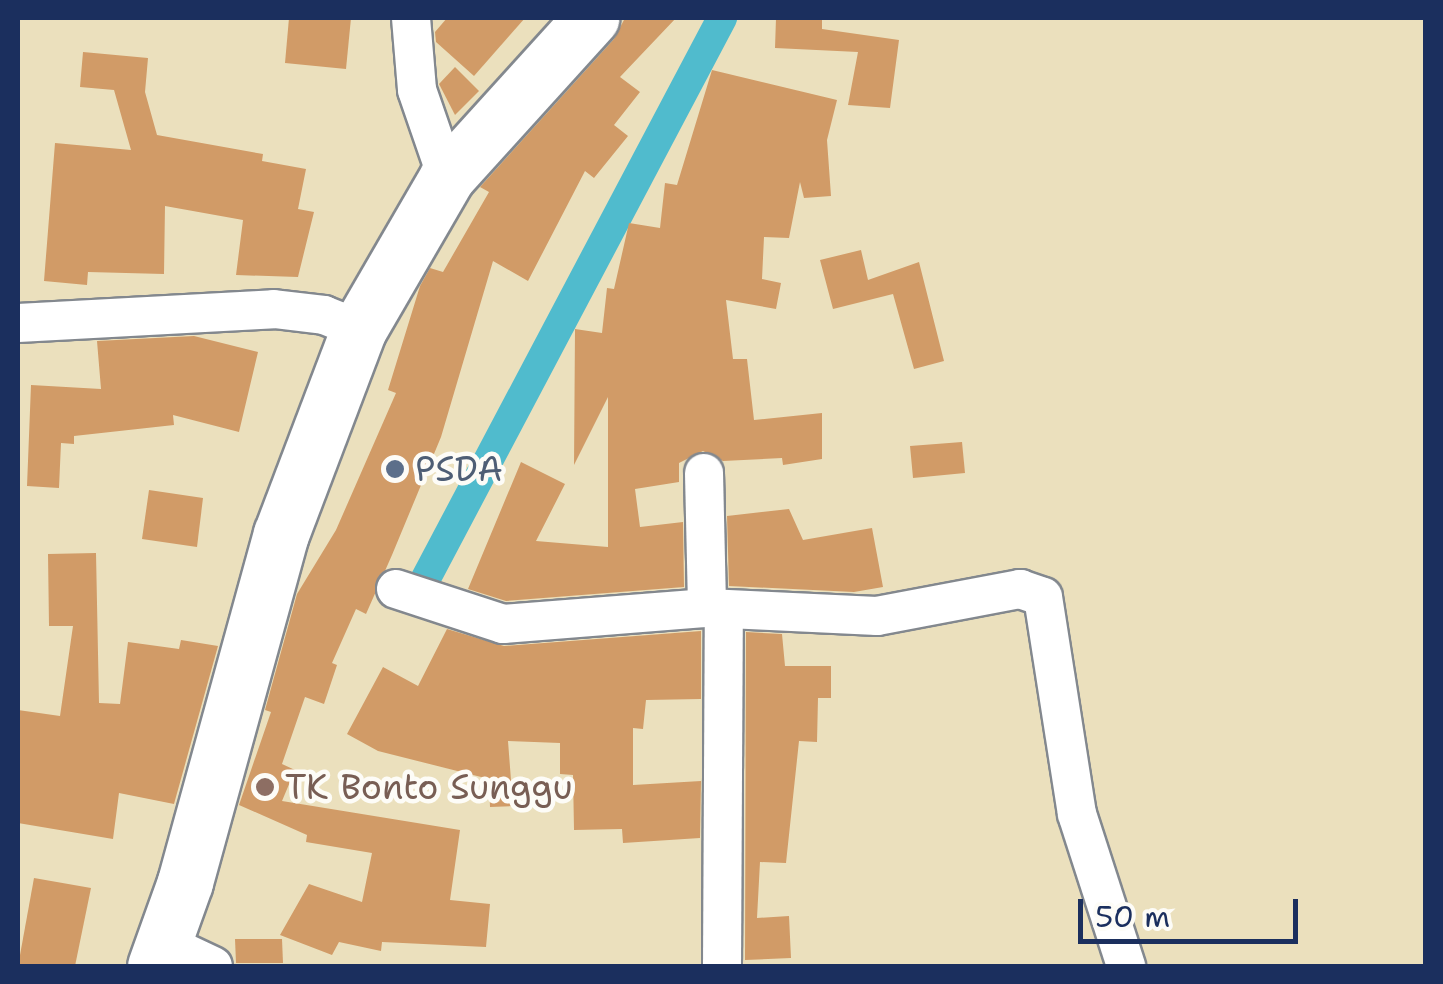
<!DOCTYPE html>
<style>
body{margin:0}
#map{position:relative;width:1443px;height:984px;overflow:hidden;background:#ebe0bd;font-family:"Shantell Sans",sans-serif}
div>[style]{position:absolute}
.canal>*{height:30px;margin:-15px;padding:0 15px;transform-origin:15px;border-radius:15px;background:#50bbcd}
.building>*{inset:0;background:#d19b67}
.roads{filter:drop-shadow(2px 0 #83888e) drop-shadow(-2px 0 #83888e) drop-shadow(0 2px #83888e) drop-shadow(0 -2px #83888e)}
.minor>*{height:38px;margin:-19px;padding:0 19px;transform-origin:19px;border-radius:19px;background:#fff}
.highway>*{height:55px;margin:-27.5px;padding:0 27.5px;transform-origin:27.5px;border-radius:27.5px;background:#fff}
.dots>*{width:28px;height:28px;translate:-50% -50%;box-sizing:border-box;border:5px solid #fdfcf7;border-radius:50%}
span{translate:-50% -50%;white-space:nowrap;text-align:center;line-height:1.15;-webkit-text-stroke:9px #fdfcf7;paint-order:stroke}
.service-label{font-size:35px;color:#4e5e75}
.left{translate:0 -50%;text-align:left}
.education-label{font-size:35px;color:#785e54}
.frame{position:absolute;inset:0;border:20px solid #1b2f5e;pointer-events:none}
.scale{position:absolute;left:1078px;top:899px;width:220px;height:45px;box-sizing:border-box;border:5px solid #1b2f5e;border-top:0;padding-left:12px;font-size:30px;line-height:35px;white-space:nowrap;color:#1b2f5e;-webkit-text-stroke:8px #fdfcf7;paint-order:stroke}
</style>
<div id="map">
<div class="canal">
<div style="left:425px;top:580px;width:636px;rotate:-62.14deg"></div>
</div>
<div class="building">
<div style="clip-path:polygon(289px 18px,351px 18px,346px 69px,285px 63px)"></div>
<div style="clip-path:polygon(447px 18px,525px 18px,474px 76px,436px 42px,435px 32px)"></div>
<div style="clip-path:polygon(625px 18px,676px 18px,620px 77px,640px 92px,614px 125px,628px 136px,594px 178px,585px 171px,528px 281px,493px 261px,441px 437px,392px 555px,366px 614px,356px 609px,332px 663px,337px 665px,324px 704px,305px 697px,282px 764px,295px 770px,282px 801px,460px 830px,450px 900px,490px 904px,486px 947px,382px 942px,381px 951px,339px 942px,332px 955px,280px 935px,309px 884px,362px 902px,372px 853px,306px 842px,307px 835px,239px 805px,271px 712px,265px 710px,297px 594px,336px 530px,396px 393px,388px 390px,420px 286px,430px 268px,443px 272px,489px 192px,480px 187px,614px 39px)"></div>
<div style="clip-path:polygon(776px 18px,822px 18px,822px 29px,899px 40px,890px 108px,848px 105px,858px 52px,775px 48px)"></div>
<div style="clip-path:polygon(83px 52px,148px 58px,145px 92px,157px 135px,263px 154px,262px 161px,306px 169px,298px 209px,314px 212px,298px 277px,236px 275px,243px 220px,165px 206px,164px 274px,88px 272px,87px 285px,44px 281px,55px 143px,131px 150px,114px 90px,80px 87px)"></div>
<div style="clip-path:polygon(455px 67px,479px 91px,455px 115px,439px 84px)"></div>
<div style="clip-path:polygon(712px 70px,837px 100px,827px 140px,831px 196px,804px 198px,800px 182px,789px 238px,764px 237px,762px 279px,781px 283px,776px 309px,726px 300px,733px 359px,747px 359px,754px 420px,822px 413px,822px 459px,783px 465px,782px 458px,723px 461px,703px 451px,679px 463px,679px 482px,635px 489px,640px 527px,683px 522px,684px 587px,506px 601px,468px 589px,521px 462px,565px 484px,536px 541px,608px 547px,608px 397px,574px 465px,575px 329px,602px 333px,607px 288px,614px 289px,629px 223px,660px 228px,665px 183px,677px 185px)"></div>
<div style="clip-path:polygon(861px 250px,868px 280px,919px 262px,944px 361px,914px 369px,893px 294px,833px 309px,820px 260px)"></div>
<div style="clip-path:polygon(194px 336px,258px 352px,239px 432px,173px 415px,174px 425px,74px 436px,74px 444px,61px 443px,59px 488px,27px 486px,31px 385px,101px 389px,97px 341px)"></div>
<div style="clip-path:polygon(962px 442px,965px 473px,913px 478px,910px 446px)"></div>
<div style="clip-path:polygon(149px 490px,203px 498px,197px 547px,142px 539px)"></div>
<div style="clip-path:polygon(789px 509px,803px 540px,872px 528px,883px 587px,854px 592px,729px 586px,727px 516px)"></div>
<div style="clip-path:polygon(96px 553px,99px 703px,120px 704px,128px 642px,179px 649px,181px 640px,218px 646px,174px 804px,119px 793px,113px 839px,18px 823px,18px 710px,60px 716px,73px 626px,49px 626px,48px 554px)"></div>
<div style="clip-path:polygon(447px 629px,504px 646px,701px 631px,701px 699px,646px 700px,643px 729px,633px 728px,633px 785px,701px 781px,700px 838px,623px 843px,622px 829px,574px 830px,573px 775px,560px 774px,560px 743px,508px 741px,513px 806px,490px 807px,489px 779px,378px 751px,347px 734px,383px 667px,418px 686px)"></div>
<div style="clip-path:polygon(746px 632px,782px 634px,785px 666px,831px 666px,831px 698px,818px 698px,817px 742px,799px 741px,786px 863px,760px 862px,757px 918px,789px 916px,791px 958px,745px 960px)"></div>
<div style="clip-path:polygon(34px 878px,91px 888px,75px 966px,18px 966px)"></div>
<div style="clip-path:polygon(235px 939px,282px 939px,283px 963px,236px 963px)"></div>
</div>
<div class="roads">
<div class="minor">
<div style="left:411px;top:18px;width:72px;rotate:85.2deg"></div>
<div style="left:417px;top:90px;width:92px;rotate:71deg"></div>
<div style="left:18px;top:323px;width:256px;rotate:-3.1deg"></div>
<div style="left:274px;top:309px;width:50px;rotate:6.8deg"></div>
<div style="left:324px;top:315px;width:38px;rotate:22deg"></div>
<div style="left:704px;top:473px;width:135px;rotate:88.7deg"></div>
<div style="left:707px;top:608px;width:170px;rotate:2.7deg"></div>
<div style="left:877px;top:616px;width:146px;rotate:-10.7deg"></div>
<div style="left:1020px;top:589px;width:24px;rotate:19deg"></div>
<div style="left:1043px;top:597px;width:220px;rotate:81.1deg"></div>
<div style="left:1077px;top:814px;width:160px;rotate:72.1deg"></div>
<div style="left:396px;top:589px;width:113px;rotate:18.1deg"></div>
<div style="left:503px;top:624px;width:205px;rotate:-4.5deg"></div>
<div style="left:164px;top:943px;width:54px;rotate:25.1deg"></div>
<div style="left:722px;top:966px;width:356px;rotate:-89.7deg"></div>
</div>
<div class="highway">
<div style="left:155px;top:966px;width:89px;rotate:-70.3deg"></div>
<div style="left:185px;top:882px;width:361px;rotate:-74.6deg"></div>
<div style="left:281px;top:534px;width:219px;rotate:-69.2deg"></div>
<div style="left:359px;top:329px;width:176px;rotate:-59.9deg"></div>
<div style="left:447px;top:177px;width:215px;rotate:-47.8deg"></div>
</div>
</div>
<div class="dots">
<div style="left:395px;top:469px;background:#5c6f8a"></div>
<div style="left:265px;top:787px;background:#8d6e63"></div>
</div>
<div class="service-label">
<span class="left" style="left:415px;top:469px">PSDA</span>
</div>
<div class="education-label">
<span class="left" style="left:285px;top:787px">TK Bonto Sunggu</span>
</div>
<div class="frame"></div>
<div class="scale">50 m</div>
</div>
